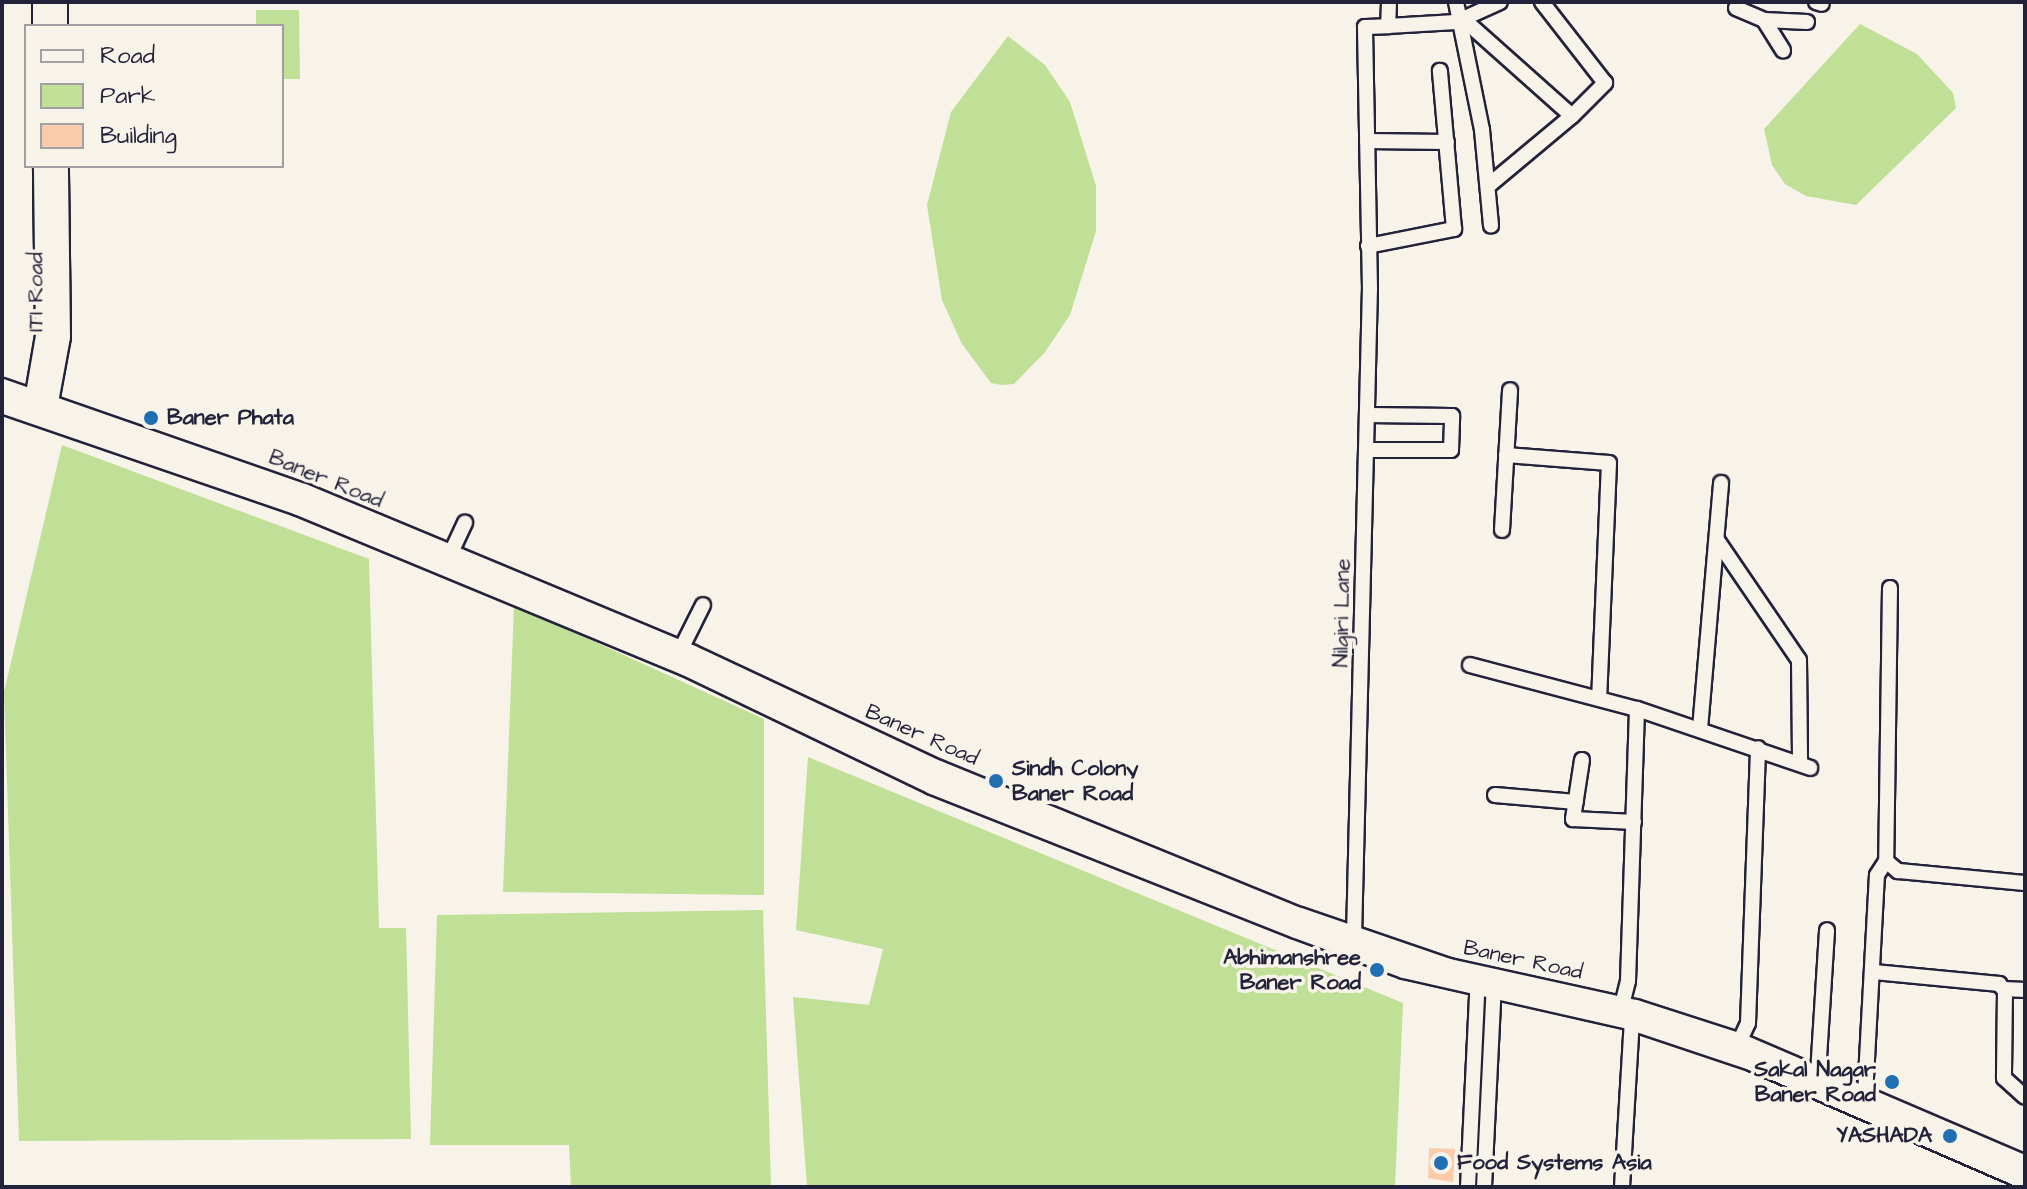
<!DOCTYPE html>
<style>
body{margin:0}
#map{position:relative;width:2027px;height:1189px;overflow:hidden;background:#f7f3e8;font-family:"Architects Daughter",sans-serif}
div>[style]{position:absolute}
.green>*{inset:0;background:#c0df97}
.building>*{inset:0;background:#fbcbaa}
.roads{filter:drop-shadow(2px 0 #22223b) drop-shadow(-2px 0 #22223b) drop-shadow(0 2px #22223b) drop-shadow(0 -2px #22223b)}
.minor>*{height:14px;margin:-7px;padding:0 7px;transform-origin:7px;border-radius:7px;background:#f7f3e8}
.major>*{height:18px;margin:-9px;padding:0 9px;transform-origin:9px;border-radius:9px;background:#f7f3e8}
.dots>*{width:22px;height:22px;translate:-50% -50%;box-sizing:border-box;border:4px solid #f7f3e8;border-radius:50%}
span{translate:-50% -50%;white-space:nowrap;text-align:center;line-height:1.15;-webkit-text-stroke:7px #f7f3e8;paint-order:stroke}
.street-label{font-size:22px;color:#22223b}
.poi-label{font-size:22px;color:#22223b;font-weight:700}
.left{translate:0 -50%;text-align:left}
.right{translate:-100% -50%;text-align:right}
.frame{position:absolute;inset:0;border:4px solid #22223b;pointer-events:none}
.legend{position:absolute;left:24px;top:24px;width:260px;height:144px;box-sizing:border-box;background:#f7f3e8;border:2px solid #a29fa3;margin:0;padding:10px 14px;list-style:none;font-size:24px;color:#22223b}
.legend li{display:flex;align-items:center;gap:16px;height:40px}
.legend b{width:40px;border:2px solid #a29fa3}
</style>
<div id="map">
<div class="green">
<div style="clip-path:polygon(256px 10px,299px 10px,300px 79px,282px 79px,282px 26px,256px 26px)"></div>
<div style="clip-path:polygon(1860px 24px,1917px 54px,1953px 93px,1956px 108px,1856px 205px,1806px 196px,1785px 184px,1772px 165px,1764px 129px)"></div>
<div style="clip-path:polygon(1008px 36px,1045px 65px,1070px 102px,1096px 186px,1096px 231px,1070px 315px,1045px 352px,1014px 384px,1002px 385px,991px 383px,962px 344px,942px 300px,927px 205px,951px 112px)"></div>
<div style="clip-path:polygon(62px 445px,369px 559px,379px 928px,406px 928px,411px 1139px,19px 1141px,4px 692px)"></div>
<div style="clip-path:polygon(514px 605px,764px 719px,764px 895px,503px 892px)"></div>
<div style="clip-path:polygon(808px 757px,1403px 1003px,1395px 1187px,807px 1187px,793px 997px,869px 1005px,883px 949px,796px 930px)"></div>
<div style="clip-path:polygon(763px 910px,771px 1187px,571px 1187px,569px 1145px,430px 1145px,437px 915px)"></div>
</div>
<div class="building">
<div style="clip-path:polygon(1429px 1148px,1455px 1149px,1453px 1182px,1428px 1178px)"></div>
</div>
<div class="roads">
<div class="minor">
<div style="left:1389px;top:2px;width:24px;rotate:92deg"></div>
<div style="left:1388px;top:26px;width:68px;rotate:-3.4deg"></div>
<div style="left:1456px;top:22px;width:48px;rotate:-24.4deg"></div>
<div style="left:1456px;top:2px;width:131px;rotate:78.5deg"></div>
<div style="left:1482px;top:130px;width:96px;rotate:84.6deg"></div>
<div style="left:1816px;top:2px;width:6px;rotate:18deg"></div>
<div style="left:1736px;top:8px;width:30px;rotate:23deg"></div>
<div style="left:1764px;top:20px;width:36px;rotate:58deg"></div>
<div style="left:1462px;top:18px;width:147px;rotate:41.7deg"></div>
<div style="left:1572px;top:116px;width:47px;rotate:-45deg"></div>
<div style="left:1605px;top:83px;width:103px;rotate:-127.9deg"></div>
<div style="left:1764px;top:20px;width:43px;rotate:2.7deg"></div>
<div style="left:1367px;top:141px;width:80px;rotate:0.7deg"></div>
<div style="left:1488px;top:186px;width:109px;rotate:-39.8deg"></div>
<div style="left:1368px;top:246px;width:88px;rotate:-11.2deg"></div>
<div style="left:1454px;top:229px;width:159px;rotate:-95.1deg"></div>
<div style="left:1367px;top:450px;width:84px"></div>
<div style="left:1451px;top:450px;width:34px;rotate:-88deg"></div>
<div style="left:1452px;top:416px;width:85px;rotate:-179.3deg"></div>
<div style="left:1506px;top:455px;width:103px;rotate:4.4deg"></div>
<div style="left:1609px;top:463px;width:234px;rotate:92.4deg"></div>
<div style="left:1502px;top:530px;width:140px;rotate:-86.7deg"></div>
<div style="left:1717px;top:540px;width:145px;rotate:55.7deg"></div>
<div style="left:1799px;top:660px;width:104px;rotate:89.4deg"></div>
<div style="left:449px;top:557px;width:38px;rotate:-65deg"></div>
<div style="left:1890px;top:588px;width:273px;rotate:90.8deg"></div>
<div style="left:1886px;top:861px;width:16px;rotate:40deg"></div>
<div style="left:1898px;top:871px;width:128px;rotate:5.4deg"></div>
<div style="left:681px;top:649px;width:49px;rotate:-63.4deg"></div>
<div style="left:1470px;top:665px;width:173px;rotate:14.8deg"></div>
<div style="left:1637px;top:709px;width:183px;rotate:18.8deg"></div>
<div style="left:1700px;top:729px;width:247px;rotate:-85.1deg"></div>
<div style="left:1582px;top:760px;width:60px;rotate:98.7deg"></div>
<div style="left:1573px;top:819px;width:61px;rotate:2.8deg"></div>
<div style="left:1495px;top:795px;width:81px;rotate:4.9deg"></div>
<div style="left:1354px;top:937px;width:648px;rotate:-88.59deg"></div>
<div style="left:1370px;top:289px;width:262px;rotate:-91.1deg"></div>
<div style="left:1365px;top:27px;width:23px;rotate:-2deg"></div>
<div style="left:1874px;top:972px;width:126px;rotate:5.5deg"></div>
<div style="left:1999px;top:984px;width:9px;rotate:49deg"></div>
<div style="left:2005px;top:991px;width:87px;rotate:90.7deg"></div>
<div style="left:2004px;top:1078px;width:28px;rotate:42deg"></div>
<div style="left:2004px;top:989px;width:21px;rotate:3deg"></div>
<div style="left:1622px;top:1005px;width:25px;rotate:-76deg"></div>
<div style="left:1628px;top:981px;width:272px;rotate:-88.1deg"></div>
<div style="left:1735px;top:1051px;width:31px;rotate:-65deg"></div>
<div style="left:1748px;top:1023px;width:275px;rotate:-87.9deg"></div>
<div style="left:1818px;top:1074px;width:144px;rotate:-86.4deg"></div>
<div style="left:1865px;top:1096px;width:221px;rotate:-86.9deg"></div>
<div style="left:1877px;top:875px;width:17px;rotate:-57deg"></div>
<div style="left:1468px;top:1187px;width:211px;rotate:-87.3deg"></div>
<div style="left:1484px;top:1187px;width:207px;rotate:-87.2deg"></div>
<div style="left:1622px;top:1187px;width:166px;rotate:-86.6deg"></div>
</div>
<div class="major">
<div style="left:42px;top:2px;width:24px;rotate:90deg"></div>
<div style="left:58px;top:2px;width:24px;rotate:90deg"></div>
<div style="left:2px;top:388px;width:320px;rotate:19.2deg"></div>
<div style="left:304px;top:493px;width:419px;rotate:22.6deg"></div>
<div style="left:691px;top:654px;width:274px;rotate:25.1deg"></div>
<div style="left:939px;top:770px;width:390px;rotate:22.2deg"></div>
<div style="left:1300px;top:917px;width:157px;rotate:18.9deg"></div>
<div style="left:1449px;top:968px;width:191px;rotate:12.4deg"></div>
<div style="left:1636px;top:1009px;width:110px;rotate:17.9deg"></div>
<div style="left:1741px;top:1043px;width:309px;rotate:23.2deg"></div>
<div style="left:2px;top:404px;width:313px;rotate:19deg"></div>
<div style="left:298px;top:506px;width:419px;rotate:22.5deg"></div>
<div style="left:685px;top:666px;width:274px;rotate:25.7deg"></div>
<div style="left:932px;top:785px;width:391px;rotate:21.6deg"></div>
<div style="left:1296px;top:929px;width:115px;rotate:20.3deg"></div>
<div style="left:1404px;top:969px;width:234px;rotate:12.8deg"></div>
<div style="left:1632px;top:1021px;width:126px;rotate:18.6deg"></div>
<div style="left:1751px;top:1061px;width:299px;rotate:23.5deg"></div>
<div style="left:33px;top:406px;width:71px;rotate:-80.3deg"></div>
<div style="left:45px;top:336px;width:170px;rotate:-90.7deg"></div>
<div style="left:47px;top:413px;width:77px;rotate:-79.6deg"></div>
<div style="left:61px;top:337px;width:171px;rotate:-90.7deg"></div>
</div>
</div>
<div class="dots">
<div style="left:151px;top:418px;background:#1f6fb2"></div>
<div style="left:996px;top:781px;background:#1f6fb2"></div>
<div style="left:1377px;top:970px;background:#1f6fb2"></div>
<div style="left:1892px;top:1082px;background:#1f6fb2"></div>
<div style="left:1950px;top:1136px;background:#1f6fb2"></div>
<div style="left:1441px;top:1163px;background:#1f6fb2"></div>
</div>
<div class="street-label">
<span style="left:36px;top:292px;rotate:-90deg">ITI Road</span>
<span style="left:326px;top:479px;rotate:22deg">Baner Road</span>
<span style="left:1342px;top:613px;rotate:-89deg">Nilgiri Lane</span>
<span style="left:922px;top:735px;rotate:24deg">Baner Road</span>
<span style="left:1523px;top:960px;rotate:12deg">Baner Road</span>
</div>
<div class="poi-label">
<span class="left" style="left:167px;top:418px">Baner Phata</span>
<span class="left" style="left:1012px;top:781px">Sindh Colony<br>Baner Road</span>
<span class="right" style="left:1361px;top:970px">Abhimanshree<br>Baner Road</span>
<span class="right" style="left:1876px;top:1082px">Sakal Nagar<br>Baner Road</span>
<span class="right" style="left:1932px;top:1136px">YASHADA</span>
<span class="left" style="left:1457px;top:1163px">Food Systems Asia</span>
</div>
<div class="frame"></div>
<ul class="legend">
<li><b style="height:10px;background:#f7f3e8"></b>Road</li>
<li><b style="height:22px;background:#c0df97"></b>Park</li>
<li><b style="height:22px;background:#fbcbaa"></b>Building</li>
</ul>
</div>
